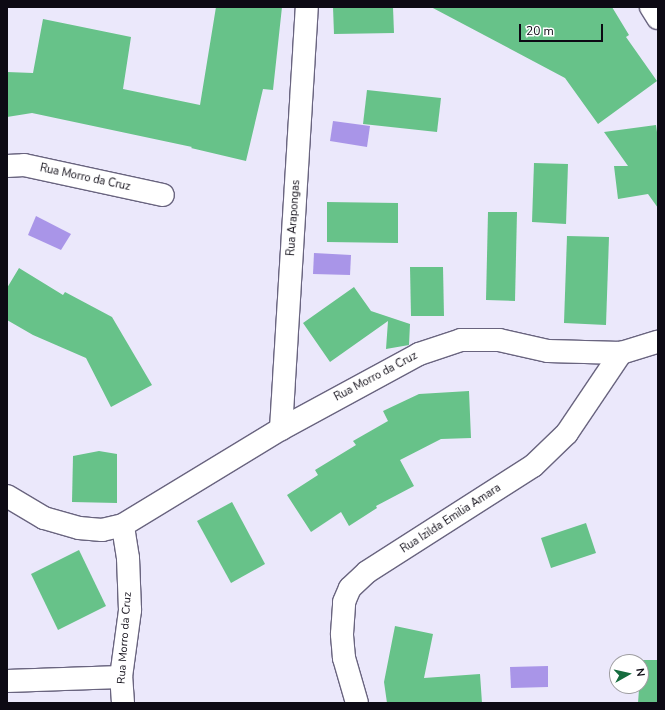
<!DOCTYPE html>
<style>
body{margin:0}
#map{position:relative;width:665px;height:710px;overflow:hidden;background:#ebe8fb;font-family:"Nunito Sans",sans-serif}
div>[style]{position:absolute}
.water>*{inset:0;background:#a995e8}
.building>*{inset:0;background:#67c289}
.roads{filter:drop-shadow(1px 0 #69647f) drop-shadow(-1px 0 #69647f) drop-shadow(0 1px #69647f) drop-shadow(0 -1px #69647f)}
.minor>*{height:22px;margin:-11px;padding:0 11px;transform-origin:11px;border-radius:11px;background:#fff}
span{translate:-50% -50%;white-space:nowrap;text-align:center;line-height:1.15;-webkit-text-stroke:4px #fff;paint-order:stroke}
.street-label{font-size:11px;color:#0d0a14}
.frame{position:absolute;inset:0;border:8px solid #0d0a14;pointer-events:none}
.north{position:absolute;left:609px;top:654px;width:40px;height:40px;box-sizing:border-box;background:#fff;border:1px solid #9e9da1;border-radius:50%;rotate:82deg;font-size:11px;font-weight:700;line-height:16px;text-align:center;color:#0d0a14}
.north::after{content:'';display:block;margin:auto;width:14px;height:18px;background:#156c3e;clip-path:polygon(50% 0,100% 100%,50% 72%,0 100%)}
.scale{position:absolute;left:519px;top:24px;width:84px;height:18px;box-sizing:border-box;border:2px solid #0d0a14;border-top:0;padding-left:5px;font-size:12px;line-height:14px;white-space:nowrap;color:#0d0a14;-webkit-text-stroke:3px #fff;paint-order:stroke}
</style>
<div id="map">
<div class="water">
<div style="clip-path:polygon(333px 121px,370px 126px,367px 147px,330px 141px)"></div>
<div style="clip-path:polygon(36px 216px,71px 234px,61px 250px,28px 235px)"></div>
<div style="clip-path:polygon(314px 253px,351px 255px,350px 275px,313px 274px)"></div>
<div style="clip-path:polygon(548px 666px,548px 687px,511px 688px,510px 667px)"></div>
</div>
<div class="building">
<div style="clip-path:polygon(216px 7px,282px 7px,273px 90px,263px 89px,246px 161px,191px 148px,192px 147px,32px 113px,7px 117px,7px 72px,33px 73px,43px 19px,131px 37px,123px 89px,200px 105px)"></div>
<div style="clip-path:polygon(333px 7px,393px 7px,394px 33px,334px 34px)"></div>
<div style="clip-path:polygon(431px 7px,612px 7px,629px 35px,626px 37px,657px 81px,598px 124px,565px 78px)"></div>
<div style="clip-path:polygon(367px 90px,441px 98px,437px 132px,363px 124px)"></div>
<div style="clip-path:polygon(656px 125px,658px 139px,658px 208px,648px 194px,618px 199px,614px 166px,628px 166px,604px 132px)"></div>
<div style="clip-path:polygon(534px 163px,568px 164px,566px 224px,532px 222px)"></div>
<div style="clip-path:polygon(327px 202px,398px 203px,398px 243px,327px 242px)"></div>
<div style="clip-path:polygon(488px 212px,517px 212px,515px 301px,486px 300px)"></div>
<div style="clip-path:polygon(567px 236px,609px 237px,606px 325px,564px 323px)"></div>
<div style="clip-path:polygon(410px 267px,443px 267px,444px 316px,411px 316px)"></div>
<div style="clip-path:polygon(19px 268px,63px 295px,65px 292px,112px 317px,152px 385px,111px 407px,86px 358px,33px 335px,7px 320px,7px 288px)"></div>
<div style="clip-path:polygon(354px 287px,371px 311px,410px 324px,409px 345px,386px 349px,388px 321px,330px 362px,303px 323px)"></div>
<div style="clip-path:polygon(469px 391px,471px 438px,441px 439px,400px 460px,414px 486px,376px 506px,377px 508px,349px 526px,341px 512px,311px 532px,287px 495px,318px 475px,315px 470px,356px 445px,353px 441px,388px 421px,383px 411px,419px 394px)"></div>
<div style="clip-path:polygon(99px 451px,117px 454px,117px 503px,72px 502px,73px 456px)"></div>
<div style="clip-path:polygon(232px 502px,265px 564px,231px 583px,197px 521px)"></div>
<div style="clip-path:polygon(586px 523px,596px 553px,551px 568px,541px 538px)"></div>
<div style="clip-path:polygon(79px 550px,106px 606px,58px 630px,31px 574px)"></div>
<div style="clip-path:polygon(395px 626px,433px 634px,424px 678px,480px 674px,482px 703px,387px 703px,384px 682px)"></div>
<div style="clip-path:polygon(637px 660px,658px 660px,658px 703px,638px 703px,641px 662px)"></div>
</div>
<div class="roads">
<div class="minor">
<div style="left:651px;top:7px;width:13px;rotate:58deg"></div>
<div style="left:7px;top:166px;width:17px;rotate:-3deg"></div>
<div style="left:24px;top:165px;width:142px;rotate:12.2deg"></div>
<div style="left:281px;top:429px;width:423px;rotate:-86.5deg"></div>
<div style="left:7px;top:496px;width:43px;rotate:30.7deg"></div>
<div style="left:44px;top:518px;width:36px;rotate:16deg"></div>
<div style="left:79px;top:528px;width:23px;rotate:5deg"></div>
<div style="left:102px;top:530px;width:22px;rotate:-13deg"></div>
<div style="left:123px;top:525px;width:185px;rotate:-31.3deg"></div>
<div style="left:281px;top:429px;width:157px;rotate:-28.5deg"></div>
<div style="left:419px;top:354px;width:44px;rotate:-18.4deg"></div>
<div style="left:461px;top:340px;width:38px"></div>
<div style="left:499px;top:340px;width:50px;rotate:12.7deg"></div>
<div style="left:548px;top:351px;width:73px;rotate:1.6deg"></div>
<div style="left:621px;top:353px;width:39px;rotate:-17deg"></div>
<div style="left:7px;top:681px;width:114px;rotate:-2deg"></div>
<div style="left:123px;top:703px;width:26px;rotate:-94deg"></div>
<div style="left:121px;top:677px;width:68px;rotate:-82.3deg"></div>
<div style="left:130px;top:610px;width:52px;rotate:-92.2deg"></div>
<div style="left:128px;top:558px;width:33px;rotate:-99deg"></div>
<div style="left:357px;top:703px;width:47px;rotate:-106.1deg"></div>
<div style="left:344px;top:658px;width:24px;rotate:-95deg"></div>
<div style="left:342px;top:634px;width:32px;rotate:-86deg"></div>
<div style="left:344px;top:602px;width:15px;rotate:-67deg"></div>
<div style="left:350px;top:588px;width:23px;rotate:-43deg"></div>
<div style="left:367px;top:572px;width:197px;rotate:-32.6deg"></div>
<div style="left:533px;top:466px;width:47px;rotate:-44.1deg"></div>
<div style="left:567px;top:433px;width:97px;rotate:-56deg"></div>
</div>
</div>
<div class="street-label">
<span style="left:85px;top:178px;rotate:12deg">Rua Morro da Cruz</span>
<span style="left:294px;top:218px;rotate:-86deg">Rua Arapongas</span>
<span style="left:376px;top:377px;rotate:-28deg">Rua Morro da Cruz</span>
<span style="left:451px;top:519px;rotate:-33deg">Rua Izilda Emilia Amara</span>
<span style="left:125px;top:638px;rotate:-86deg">Rua Morro da Cruz</span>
</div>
<div class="frame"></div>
<div class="north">N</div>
<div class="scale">20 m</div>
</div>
